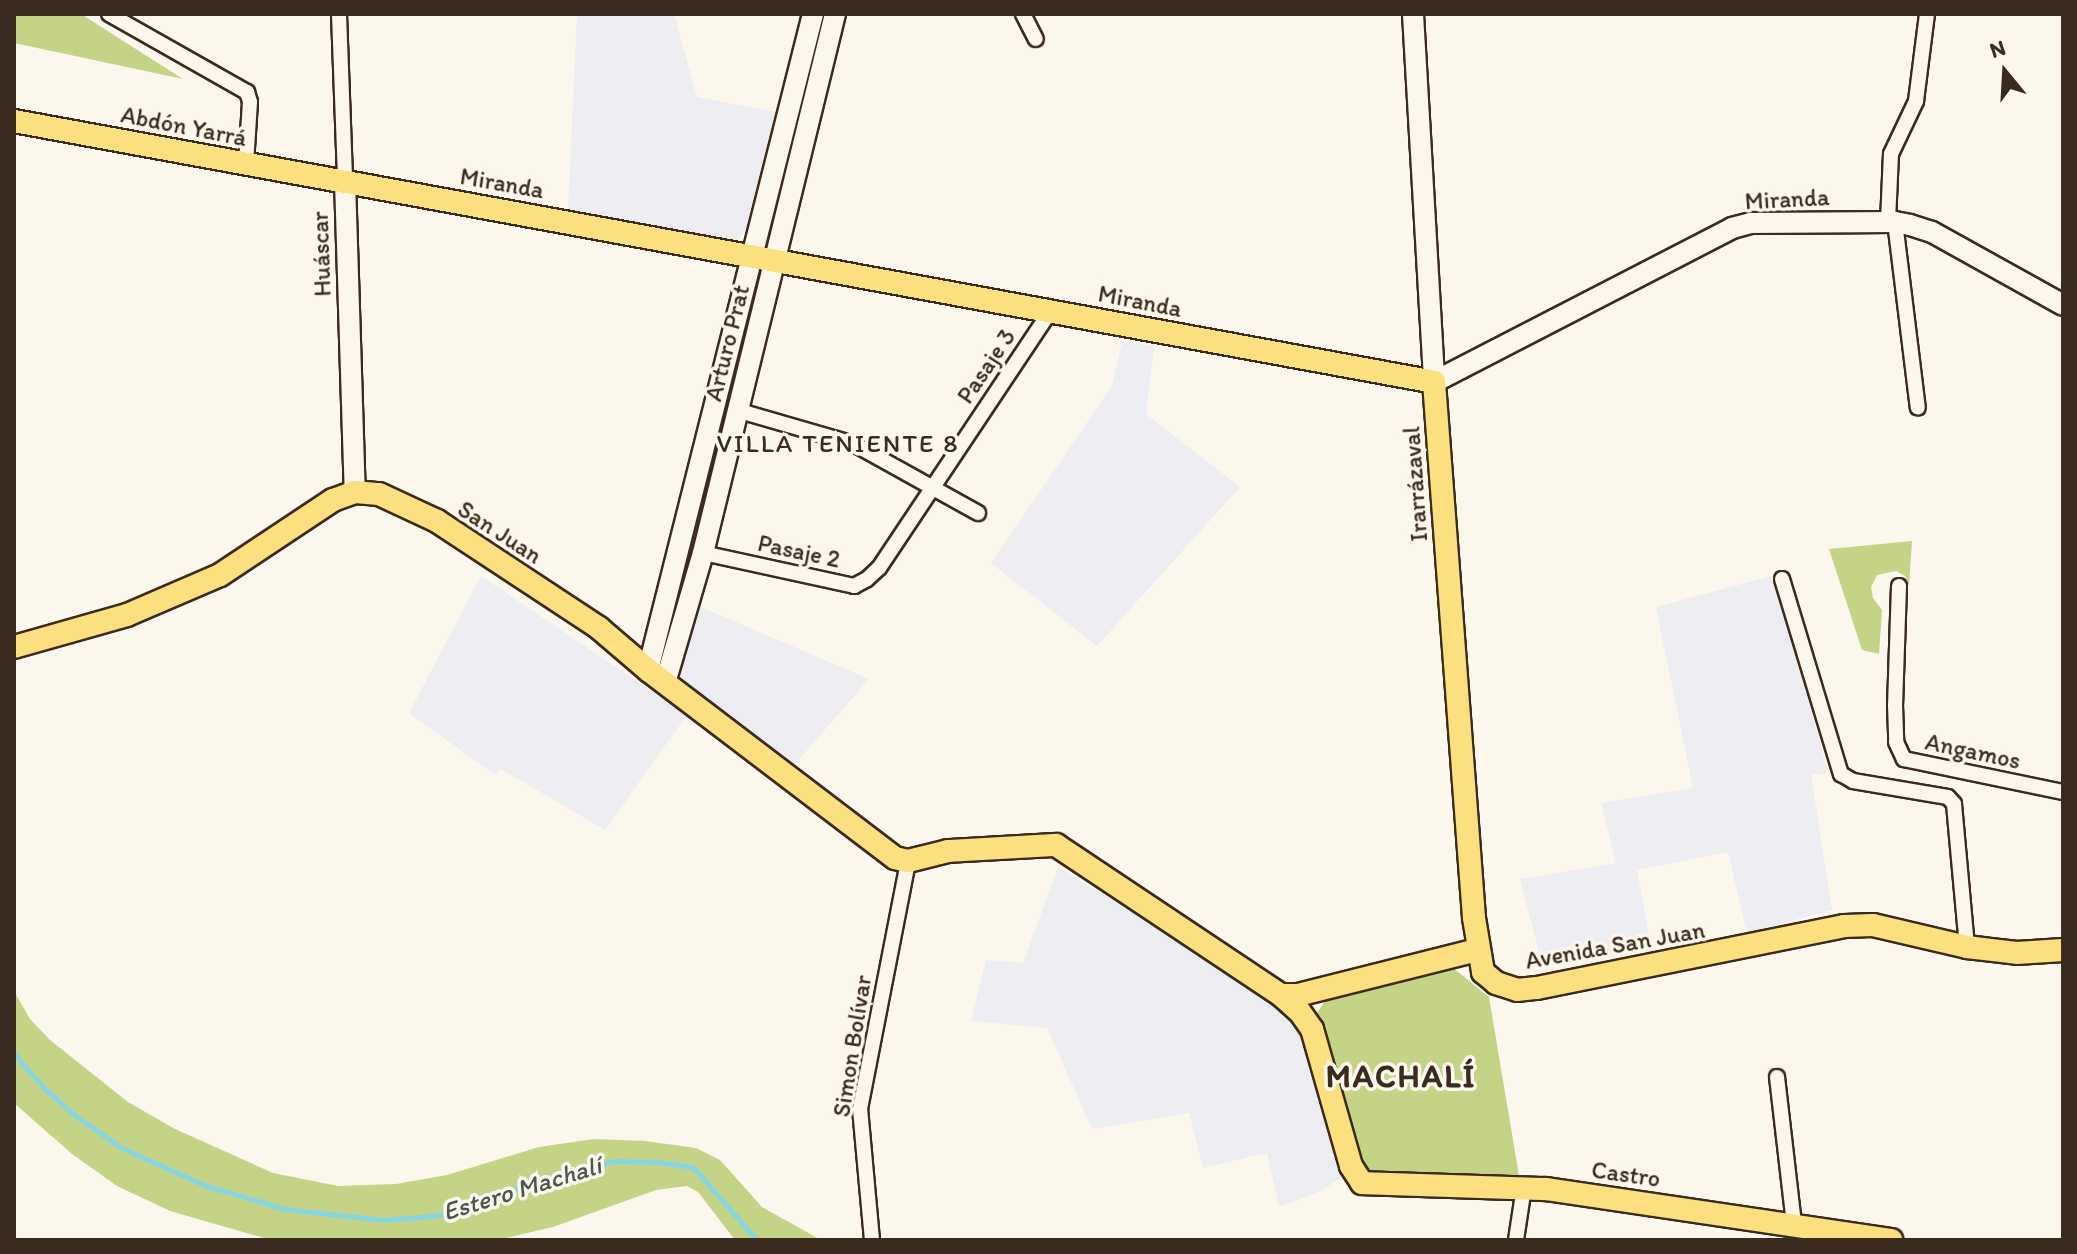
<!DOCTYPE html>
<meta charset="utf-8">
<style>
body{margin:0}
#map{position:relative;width:2077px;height:1254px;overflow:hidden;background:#fbf7ec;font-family:Itim,sans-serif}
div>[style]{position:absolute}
.built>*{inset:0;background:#edecf1}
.green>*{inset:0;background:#c5d387}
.stream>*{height:5px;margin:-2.5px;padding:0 2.5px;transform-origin:2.5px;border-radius:2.5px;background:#86d6e1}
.roads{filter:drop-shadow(2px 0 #3b2a1e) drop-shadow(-2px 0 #3b2a1e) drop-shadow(0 2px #3b2a1e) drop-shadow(0 -2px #3b2a1e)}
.street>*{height:14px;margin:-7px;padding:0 7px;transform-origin:7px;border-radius:7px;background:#fbf7ec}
.secondary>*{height:20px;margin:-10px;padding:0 10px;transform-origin:10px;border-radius:10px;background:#fbf7ec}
.primary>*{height:22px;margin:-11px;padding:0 11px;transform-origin:11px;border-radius:11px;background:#fce080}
span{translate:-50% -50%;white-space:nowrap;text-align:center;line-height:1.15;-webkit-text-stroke:7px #fbf7ec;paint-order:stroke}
.street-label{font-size:24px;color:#3b2a1e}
.neighbourhood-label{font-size:26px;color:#3b2a1e;letter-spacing:2px}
.water-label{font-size:26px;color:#4e554f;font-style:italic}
.district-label{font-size:32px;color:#3b2a1e;font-weight:700;letter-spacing:2px}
.frame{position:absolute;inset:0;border:16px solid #3b2a1e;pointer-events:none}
.north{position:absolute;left:1965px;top:32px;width:80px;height:80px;-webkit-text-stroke:6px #fbf7ec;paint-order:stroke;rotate:342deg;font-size:22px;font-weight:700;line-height:32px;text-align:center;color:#3b2a1e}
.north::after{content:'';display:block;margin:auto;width:28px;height:36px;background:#3b2a1e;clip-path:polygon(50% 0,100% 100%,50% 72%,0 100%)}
</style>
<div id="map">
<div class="built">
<div style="clip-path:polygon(577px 14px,674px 14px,697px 97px,776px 112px,747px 228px,735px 243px,568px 211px)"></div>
<div style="clip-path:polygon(1122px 342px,1154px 346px,1146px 414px,1240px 487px,1097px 646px,991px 563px,1112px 386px)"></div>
<div style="clip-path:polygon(1775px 575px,1828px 773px,1811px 775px,1832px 910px,1747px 933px,1728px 852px,1637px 870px,1652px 950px,1543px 968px,1520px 879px,1616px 863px,1601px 803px,1693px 788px,1656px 607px)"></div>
<div style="clip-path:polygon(481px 576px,687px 715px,605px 830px,501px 769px,495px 775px,409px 713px)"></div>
<div style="clip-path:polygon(696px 605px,869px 679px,789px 771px,676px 685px,673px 672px)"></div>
<div style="clip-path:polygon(1058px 867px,1288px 1007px,1303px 1027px,1343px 1176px,1321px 1191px,1279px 1207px,1267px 1153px,1203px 1168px,1189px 1113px,1092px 1129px,1047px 1028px,971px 1021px,986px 960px,1023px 963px)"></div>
</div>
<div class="green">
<div style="clip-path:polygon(14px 14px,81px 14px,183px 79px,14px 43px)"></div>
<div style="clip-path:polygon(1912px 541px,1909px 586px,1905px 576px,1896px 571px,1877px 575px,1871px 587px,1873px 598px,1882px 610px,1879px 654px,1862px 650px,1829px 549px)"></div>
<div style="clip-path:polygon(1452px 967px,1489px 997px,1519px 1176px,1498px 1179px,1376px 1179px,1361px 1171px,1315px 1016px,1325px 1001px)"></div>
<div style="clip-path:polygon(14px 991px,30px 1019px,50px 1040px,128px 1102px,175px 1129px,273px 1173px,338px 1186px,396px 1184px,447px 1175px,539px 1147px,594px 1139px,645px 1141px,696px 1148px,720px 1160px,762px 1207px,821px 1240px,735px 1240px,698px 1192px,687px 1186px,656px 1190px,553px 1227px,497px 1240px,271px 1240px,170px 1211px,117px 1186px,72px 1154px,14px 1103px)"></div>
</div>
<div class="stream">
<div style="left:14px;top:1054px;width:47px;rotate:48.5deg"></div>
<div style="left:45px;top:1089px;width:43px;rotate:41.2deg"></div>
<div style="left:77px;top:1117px;width:55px;rotate:34.6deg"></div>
<div style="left:122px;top:1148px;width:90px;rotate:24.3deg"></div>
<div style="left:204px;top:1185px;width:84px;rotate:16.5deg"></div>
<div style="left:285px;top:1209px;width:99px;rotate:6.4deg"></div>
<div style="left:383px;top:1220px;width:49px;rotate:-4.7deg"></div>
<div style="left:432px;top:1216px;width:52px;rotate:-10deg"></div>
<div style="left:483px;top:1207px;width:44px;rotate:-28.3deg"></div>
<div style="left:522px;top:1186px;width:53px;rotate:-16.4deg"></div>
<div style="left:573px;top:1171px;width:42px;rotate:-13.7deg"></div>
<div style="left:614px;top:1161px;width:43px;rotate:1.3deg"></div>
<div style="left:657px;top:1162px;width:36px;rotate:8deg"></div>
<div style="left:693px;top:1167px;width:97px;rotate:48.8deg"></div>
</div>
<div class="roads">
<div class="street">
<div style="left:109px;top:14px;width:159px;rotate:29.5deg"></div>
<div style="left:247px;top:92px;width:10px;rotate:73deg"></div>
<div style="left:250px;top:102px;width:62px;rotate:93.7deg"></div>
<div style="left:339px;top:14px;width:167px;rotate:87.9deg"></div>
<div style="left:1023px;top:14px;width:28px;rotate:63deg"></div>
<div style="left:1888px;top:222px;width:68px;rotate:-87.5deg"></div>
<div style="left:1891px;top:154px;width:59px;rotate:-64.7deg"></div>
<div style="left:1916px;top:101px;width:88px;rotate:-82.8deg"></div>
<div style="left:1895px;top:222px;width:187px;rotate:83deg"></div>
<div style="left:736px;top:410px;width:123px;rotate:16.1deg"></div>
<div style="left:854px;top:444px;width:142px;rotate:29.1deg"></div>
<div style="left:703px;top:553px;width:155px;rotate:12.3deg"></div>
<div style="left:854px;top:586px;width:15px;rotate:-28deg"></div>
<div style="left:867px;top:579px;width:16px;rotate:-43deg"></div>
<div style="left:879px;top:568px;width:310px;rotate:-56.3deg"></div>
<div style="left:1782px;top:579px;width:204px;rotate:73.2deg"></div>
<div style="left:1841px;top:774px;width:14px;rotate:30deg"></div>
<div style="left:1853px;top:781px;width:96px;rotate:9.6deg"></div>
<div style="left:1948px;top:797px;width:9px;rotate:49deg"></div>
<div style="left:1954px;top:804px;width:144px;rotate:84.8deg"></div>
<div style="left:1899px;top:586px;width:119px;rotate:91.9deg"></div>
<div style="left:1895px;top:705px;width:37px;rotate:88deg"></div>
<div style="left:1896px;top:742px;width:19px;rotate:65deg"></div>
<div style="left:1904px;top:759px;width:162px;rotate:11.7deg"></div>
<div style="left:1777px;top:1077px;width:148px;rotate:83.4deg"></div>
<div style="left:872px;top:1240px;width:132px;rotate:-95.2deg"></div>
<div style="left:860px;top:1109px;width:253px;rotate:-79deg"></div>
<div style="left:1516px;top:1240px;width:54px;rotate:-81.4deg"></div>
</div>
<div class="secondary">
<div style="left:1413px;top:14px;width:369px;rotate:86.7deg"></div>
<div style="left:1434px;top:382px;width:335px;rotate:-27.3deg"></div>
<div style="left:1732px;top:228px;width:20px;rotate:-15deg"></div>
<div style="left:1751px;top:223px;width:144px;rotate:-0.4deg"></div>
<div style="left:1895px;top:222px;width:15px;rotate:11deg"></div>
<div style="left:1910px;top:225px;width:23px;rotate:18deg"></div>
<div style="left:1932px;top:232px;width:150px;rotate:29.1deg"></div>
<div style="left:345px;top:181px;width:311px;rotate:88.2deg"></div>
<div style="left:648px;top:670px;width:676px;rotate:-75.88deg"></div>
<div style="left:665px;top:683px;width:135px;rotate:-73.7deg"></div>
<div style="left:703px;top:553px;width:555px;rotate:-76.24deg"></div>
</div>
<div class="primary">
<div style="left:14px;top:121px;width:1444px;rotate:10.41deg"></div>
<div style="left:1434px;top:382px;width:537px;rotate:85.73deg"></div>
<div style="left:1474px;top:918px;width:55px;rotate:80.5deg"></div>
<div style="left:1483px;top:972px;width:17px;rotate:40deg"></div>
<div style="left:1496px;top:983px;width:22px;rotate:18deg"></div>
<div style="left:1517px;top:990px;width:20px;rotate:-6deg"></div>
<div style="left:1537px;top:988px;width:313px;rotate:-11.4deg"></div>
<div style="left:1844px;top:926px;width:29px;rotate:-2deg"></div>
<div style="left:1873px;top:925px;width:97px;rotate:13.2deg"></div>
<div style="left:1967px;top:947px;width:50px;rotate:6.8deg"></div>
<div style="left:2017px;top:953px;width:46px;rotate:-3.7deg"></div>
<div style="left:14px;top:647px;width:117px;rotate:-15.8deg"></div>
<div style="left:127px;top:615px;width:101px;rotate:-23.3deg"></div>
<div style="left:220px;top:575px;width:136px;rotate:-33.6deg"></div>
<div style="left:333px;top:500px;width:23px;rotate:-20deg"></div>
<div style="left:355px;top:492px;width:24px;rotate:5deg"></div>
<div style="left:379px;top:494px;width:64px;rotate:25deg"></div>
<div style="left:437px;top:521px;width:194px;rotate:33.4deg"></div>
<div style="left:599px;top:628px;width:65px;rotate:40.6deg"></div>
<div style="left:648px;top:670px;width:310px;rotate:37.3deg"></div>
<div style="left:895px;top:858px;width:13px;rotate:13deg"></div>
<div style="left:908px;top:861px;width:41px;rotate:-14deg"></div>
<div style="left:948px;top:851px;width:108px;rotate:-3.2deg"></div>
<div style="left:1056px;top:845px;width:270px;rotate:33.7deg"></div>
<div style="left:1281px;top:995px;width:25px;rotate:42deg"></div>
<div style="left:1300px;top:1012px;width:21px;rotate:55deg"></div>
<div style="left:1312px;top:1029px;width:142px;rotate:74.1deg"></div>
<div style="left:1351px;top:1166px;width:20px;rotate:57deg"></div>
<div style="left:1362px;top:1183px;width:184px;rotate:1.9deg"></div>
<div style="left:1546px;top:1189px;width:349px;rotate:8.4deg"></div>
<div style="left:1281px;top:995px;width:17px"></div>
<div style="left:1298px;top:995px;width:185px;rotate:-14.1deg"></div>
</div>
</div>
<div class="street-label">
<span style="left:184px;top:126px;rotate:11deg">Abdón Yarrá</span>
<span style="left:502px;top:183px;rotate:10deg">Miranda</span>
<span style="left:1787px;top:199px;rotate:-3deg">Miranda</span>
<span style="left:321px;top:254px;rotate:-92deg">Huáscar</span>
<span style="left:1140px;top:301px;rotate:11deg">Miranda</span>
<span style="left:727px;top:343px;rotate:-76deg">Arturo Prat</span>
<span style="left:986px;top:366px;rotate:-56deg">Pasaje 3</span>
<span style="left:1415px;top:484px;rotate:-94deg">Irarrázaval</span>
<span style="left:500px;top:532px;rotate:33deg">San Juan</span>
<span style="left:799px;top:551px;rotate:12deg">Pasaje 2</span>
<span style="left:1973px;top:751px;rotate:12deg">Angamos</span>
<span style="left:1615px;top:945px;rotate:-10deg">Avenida San Juan</span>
<span style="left:852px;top:1046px;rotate:-81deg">Simon Bolívar</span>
<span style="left:1626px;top:1174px;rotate:8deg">Castro</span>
</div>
<div class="neighbourhood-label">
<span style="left:838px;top:444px">VILLA TENIENTE 8</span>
</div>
<div class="water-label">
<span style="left:522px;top:1189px;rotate:-17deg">Estero Machalí</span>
</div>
<div class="district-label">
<span style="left:1401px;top:1076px">MACHALÍ</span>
</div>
<div class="frame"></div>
<div class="north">N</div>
</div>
